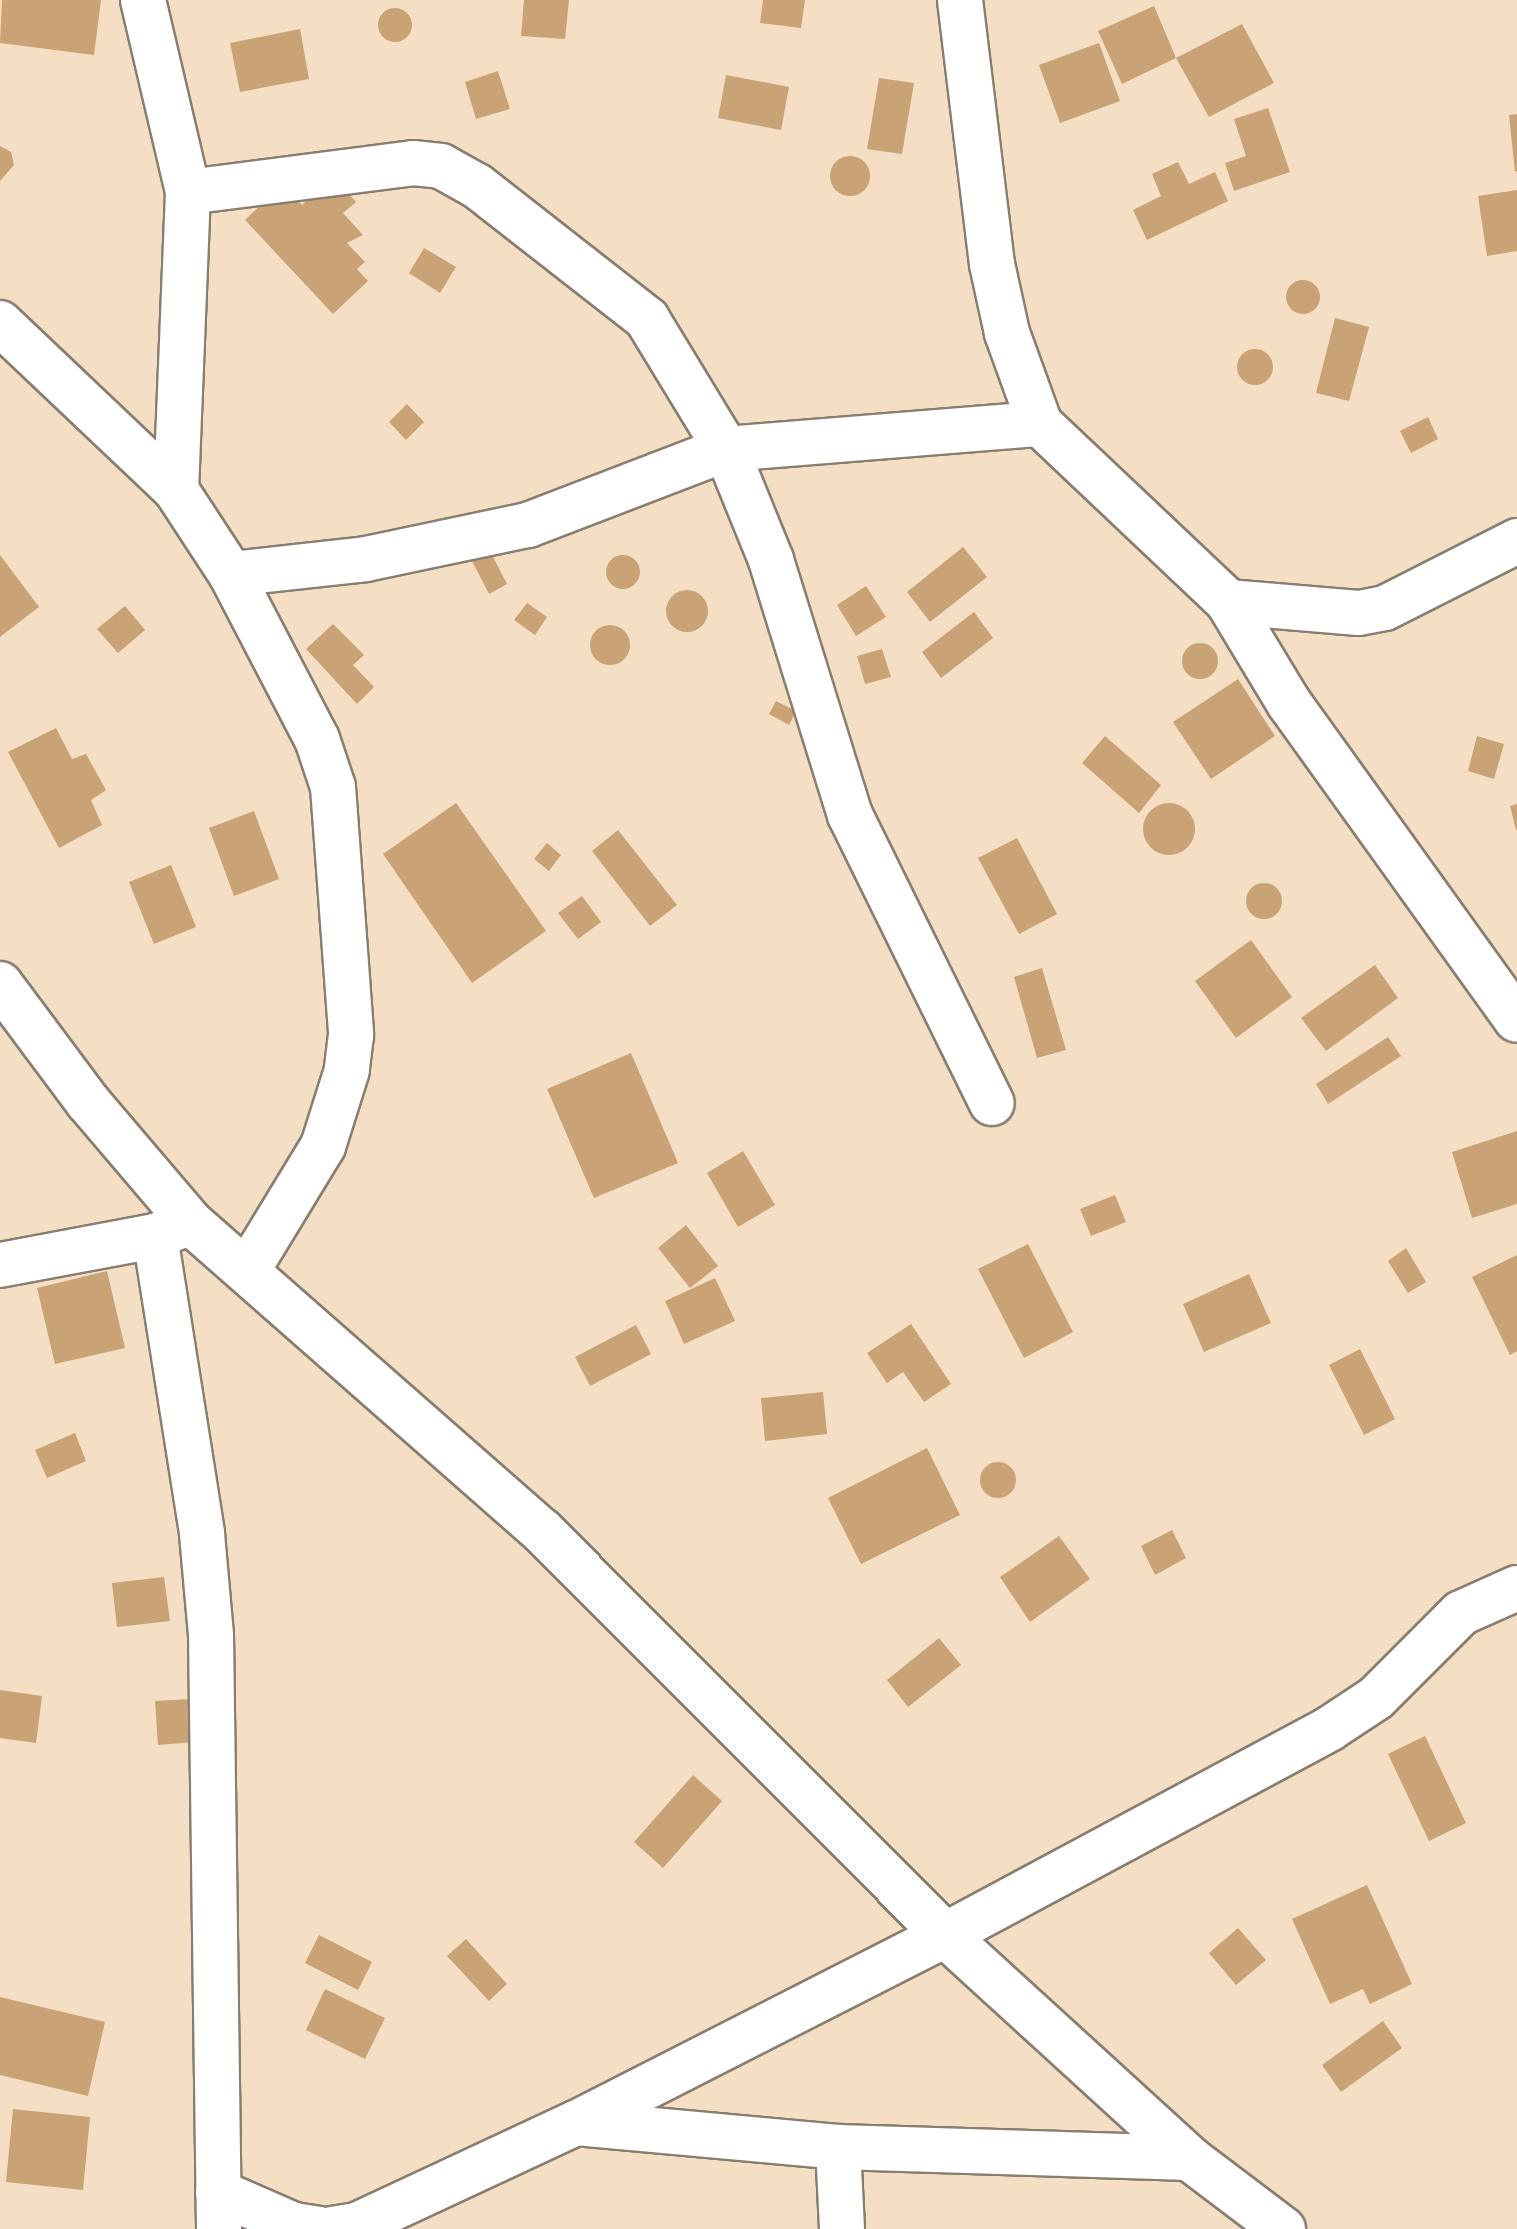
<!DOCTYPE html>
<style>
body{margin:0}
#map{position:relative;width:1517px;height:2229px;overflow:hidden;background:#f4dfc5;font-family:Itim,sans-serif}
div>[style]{position:absolute}
.building>*{inset:0;background:#c9a276}
.round{border-radius:50%}
.roads{filter:drop-shadow(2px 0 #887e70) drop-shadow(-2px 0 #887e70) drop-shadow(0 2px #887e70) drop-shadow(0 -2px #887e70)}
.minor>*{height:44px;margin:-22px;padding:0 22px;transform-origin:22px;border-radius:22px;background:#fff}
span{translate:-50% -50%;white-space:nowrap;text-align:center;line-height:1.15;-webkit-text-stroke:6px #f7f3e8;paint-order:stroke}
</style>
<div id="map">
<div class="building">
<div style="clip-path:polygon(2px 0,101px 0,94px 55px,0 43px)"></div>
<div style="clip-path:polygon(524px 0,569px 0,565px 39px,521px 36px)"></div>
<div style="clip-path:polygon(763px 0,805px 0,801px 28px,760px 23px)"></div>
<div style="clip-path:polygon(1154px 6px,1176px 58px,1122px 84px,1098px 31px)"></div>
<div class="round" style="left:378px;top:8px;width:34px;height:34px"></div>
<div style="clip-path:polygon(1242px 24px,1274px 83px,1209px 117px,1176px 58px)"></div>
<div style="clip-path:polygon(300px 29px,309px 79px,240px 92px,230px 43px)"></div>
<div style="clip-path:polygon(1099px 43px,1120px 101px,1060px 123px,1039px 65px)"></div>
<div style="clip-path:polygon(498px 71px,510px 109px,476px 119px,465px 82px)"></div>
<div style="clip-path:polygon(726px 75px,789px 87px,781px 130px,718px 118px)"></div>
<div style="clip-path:polygon(879px 78px,914px 83px,902px 154px,867px 149px)"></div>
<div style="clip-path:polygon(1268px 108px,1290px 172px,1234px 191px,1225px 163px,1246px 156px,1234px 119px)"></div>
<div style="clip-path:polygon(1517px 114px,1517px 171px,1515px 172px,1509px 115px)"></div>
<div style="clip-path:polygon(0 146px,11px 152px,14px 165px,0 181px)"></div>
<div class="round" style="left:830px;top:156px;width:40px;height:40px"></div>
<div style="clip-path:polygon(1178px 162px,1189px 184px,1215px 172px,1228px 201px,1147px 240px,1133px 210px,1161px 196px,1152px 174px)"></div>
<div style="clip-path:polygon(332px 176px,356px 202px,343px 213px,363px 235px,347px 243px,365px 262px,357px 269px,368px 281px,333px 314px,245px 220px,283px 184px,302px 205px)"></div>
<div style="clip-path:polygon(1517px 190px,1517px 251px,1487px 256px,1478px 196px)"></div>
<div style="clip-path:polygon(424px 248px,456px 267px,440px 293px,409px 273px)"></div>
<div class="round" style="left:1286px;top:280px;width:34px;height:34px"></div>
<div style="clip-path:polygon(1335px 318px,1369px 327px,1349px 401px,1316px 393px)"></div>
<div class="round" style="left:1237px;top:349px;width:36px;height:36px"></div>
<div style="clip-path:polygon(407px 404px,424px 422px,406px 440px,389px 422px)"></div>
<div style="clip-path:polygon(1428px 417px,1438px 439px,1411px 453px,1400px 431px)"></div>
<div style="clip-path:polygon(963px 547px,987px 577px,930px 622px,907px 592px)"></div>
<div style="clip-path:polygon(489px 549px,507px 584px,489px 594px,471px 559px)"></div>
<div class="round" style="left:606px;top:555px;width:34px;height:34px"></div>
<div style="clip-path:polygon(0 555px,39px 607px,0 637px)"></div>
<div style="clip-path:polygon(866px 586px,886px 617px,856px 636px,837px 605px)"></div>
<div class="round" style="left:666px;top:590px;width:42px;height:42px"></div>
<div style="clip-path:polygon(527px 603px,547px 617px,535px 635px,514px 620px)"></div>
<div style="clip-path:polygon(125px 606px,145px 630px,118px 653px,97px 629px)"></div>
<div style="clip-path:polygon(974px 612px,993px 638px,941px 678px,922px 652px)"></div>
<div style="clip-path:polygon(333px 624px,364px 655px,353px 665px,374px 687px,357px 704px,306px 649px)"></div>
<div class="round" style="left:590px;top:625px;width:40px;height:40px"></div>
<div class="round" style="left:1182px;top:643px;width:36px;height:36px"></div>
<div style="clip-path:polygon(882px 649px,891px 677px,865px 684px,857px 656px)"></div>
<div style="clip-path:polygon(1238px 679px,1275px 736px,1211px 779px,1173px 722px)"></div>
<div style="clip-path:polygon(776px 701px,796px 711px,789px 725px,769px 714px)"></div>
<div style="clip-path:polygon(56px 728px,72px 759px,86px 754px,106px 790px,91px 800px,102px 825px,59px 848px,8px 752px)"></div>
<div style="clip-path:polygon(1105px 736px,1161px 785px,1139px 813px,1082px 763px)"></div>
<div style="clip-path:polygon(1477px 736px,1504px 744px,1494px 779px,1468px 771px)"></div>
<div class="round" style="left:1143px;top:803px;width:52px;height:52px"></div>
<div style="clip-path:polygon(456px 803px,546px 931px,472px 983px,383px 854px)"></div>
<div style="clip-path:polygon(1517px 804px,1517px 830px,1516px 830px,1510px 806px)"></div>
<div style="clip-path:polygon(254px 811px,279px 879px,234px 896px,209px 828px)"></div>
<div style="clip-path:polygon(618px 830px,677px 905px,650px 926px,592px 851px)"></div>
<div style="clip-path:polygon(1017px 838px,1057px 914px,1019px 934px,978px 858px)"></div>
<div style="clip-path:polygon(547px 843px,561px 855px,549px 871px,534px 859px)"></div>
<div style="clip-path:polygon(171px 865px,196px 927px,154px 944px,129px 882px)"></div>
<div class="round" style="left:1246px;top:883px;width:36px;height:36px"></div>
<div style="clip-path:polygon(582px 896px,601px 922px,578px 939px,558px 913px)"></div>
<div style="clip-path:polygon(1251px 940px,1292px 997px,1236px 1038px,1195px 981px)"></div>
<div style="clip-path:polygon(1375px 965px,1398px 998px,1326px 1051px,1301px 1018px)"></div>
<div style="clip-path:polygon(1042px 968px,1066px 1050px,1037px 1058px,1014px 977px)"></div>
<div style="clip-path:polygon(1388px 1037px,1401px 1056px,1328px 1104px,1316px 1084px)"></div>
<div style="clip-path:polygon(631px 1053px,678px 1163px,594px 1198px,547px 1089px)"></div>
<div style="clip-path:polygon(1517px 1131px,1517px 1204px,1472px 1218px,1452px 1152px)"></div>
<div style="clip-path:polygon(743px 1151px,775px 1205px,738px 1227px,707px 1173px)"></div>
<div style="clip-path:polygon(1115px 1195px,1126px 1222px,1091px 1236px,1080px 1209px)"></div>
<div style="clip-path:polygon(686px 1225px,718px 1266px,690px 1288px,658px 1248px)"></div>
<div style="clip-path:polygon(1028px 1244px,1073px 1332px,1024px 1358px,978px 1269px)"></div>
<div style="clip-path:polygon(1406px 1248px,1426px 1282px,1408px 1293px,1388px 1261px)"></div>
<div style="clip-path:polygon(1517px 1255px,1517px 1351px,1510px 1355px,1472px 1277px)"></div>
<div style="clip-path:polygon(107px 1271px,125px 1348px,55px 1364px,37px 1288px)"></div>
<div style="clip-path:polygon(1249px 1274px,1271px 1323px,1204px 1352px,1183px 1304px)"></div>
<div style="clip-path:polygon(715px 1278px,735px 1321px,684px 1344px,665px 1301px)"></div>
<div style="clip-path:polygon(911px 1324px,951px 1384px,924px 1402px,903px 1372px,887px 1383px,867px 1353px)"></div>
<div style="clip-path:polygon(636px 1325px,651px 1354px,590px 1386px,575px 1357px)"></div>
<div style="clip-path:polygon(1360px 1349px,1395px 1419px,1364px 1435px,1329px 1365px)"></div>
<div style="clip-path:polygon(823px 1392px,827px 1434px,765px 1441px,761px 1398px)"></div>
<div style="clip-path:polygon(75px 1433px,86px 1461px,47px 1478px,35px 1450px)"></div>
<div style="clip-path:polygon(927px 1448px,960px 1515px,861px 1564px,828px 1498px)"></div>
<div class="round" style="left:980px;top:1462px;width:36px;height:36px"></div>
<div style="clip-path:polygon(1172px 1530px,1186px 1558px,1155px 1575px,1141px 1546px)"></div>
<div style="clip-path:polygon(1059px 1536px,1090px 1579px,1030px 1622px,1000px 1577px)"></div>
<div style="clip-path:polygon(164px 1577px,170px 1621px,117px 1627px,112px 1583px)"></div>
<div style="clip-path:polygon(939px 1638px,961px 1665px,908px 1707px,887px 1680px)"></div>
<div style="clip-path:polygon(0 1690px,42px 1696px,36px 1743px,0 1738px)"></div>
<div style="clip-path:polygon(192px 1699px,195px 1742px,158px 1745px,155px 1701px)"></div>
<div style="clip-path:polygon(1425px 1736px,1466px 1823px,1429px 1841px,1388px 1754px)"></div>
<div style="clip-path:polygon(693px 1775px,722px 1801px,663px 1868px,634px 1842px)"></div>
<div style="clip-path:polygon(1367px 1885px,1412px 1984px,1370px 2004px,1363px 1989px,1330px 2004px,1292px 1919px)"></div>
<div style="clip-path:polygon(1238px 1928px,1266px 1960px,1236px 1985px,1209px 1953px)"></div>
<div style="clip-path:polygon(319px 1935px,372px 1962px,358px 1990px,305px 1963px)"></div>
<div style="clip-path:polygon(466px 1939px,507px 1984px,489px 2001px,447px 1956px)"></div>
<div style="clip-path:polygon(325px 1989px,385px 2018px,365px 2059px,306px 2030px)"></div>
<div style="clip-path:polygon(0 1997px,105px 2022px,88px 2096px,0 2075px)"></div>
<div style="clip-path:polygon(1383px 2021px,1402px 2048px,1341px 2092px,1322px 2065px)"></div>
<div style="clip-path:polygon(13px 2109px,90px 2117px,83px 2190px,6px 2182px)"></div>
</div>
<div class="roads">
<div class="minor">
<div style="left:143px;top:0;width:197px;rotate:76.8deg"></div>
<div style="left:188px;top:192px;width:298px;rotate:92.3deg"></div>
<div style="left:960px;top:0;width:266px;rotate:83.1deg"></div>
<div style="left:992px;top:264px;width:71px;rotate:77.7deg"></div>
<div style="left:1007px;top:333px;width:97px;rotate:70.1deg"></div>
<div style="left:188px;top:192px;width:227px;rotate:-7.3deg"></div>
<div style="left:413px;top:163px;width:28px;rotate:6deg"></div>
<div style="left:441px;top:166px;width:41px;rotate:29.1deg"></div>
<div style="left:477px;top:186px;width:216px;rotate:38deg"></div>
<div style="left:647px;top:319px;width:152px;rotate:58.7deg"></div>
<div style="left:726px;top:449px;width:120px;rotate:67.9deg"></div>
<div style="left:771px;top:560px;width:267px;rotate:72.8deg"></div>
<div style="left:850px;top:815px;width:321px;rotate:63.8deg"></div>
<div style="left:0;top:323px;width:243px;rotate:43.5deg"></div>
<div style="left:176px;top:490px;width:100px;rotate:56.8deg"></div>
<div style="left:231px;top:574px;width:186px;rotate:62.5deg"></div>
<div style="left:317px;top:739px;width:51px;rotate:71.6deg"></div>
<div style="left:333px;top:787px;width:249px;rotate:85.8deg"></div>
<div style="left:351px;top:1035px;width:35px;rotate:97deg"></div>
<div style="left:347px;top:1070px;width:80px;rotate:107.5deg"></div>
<div style="left:323px;top:1146px;width:146px;rotate:121.3deg"></div>
<div style="left:231px;top:574px;width:136px;rotate:-6.3deg"></div>
<div style="left:366px;top:559px;width:166px;rotate:-11.9deg"></div>
<div style="left:528px;top:525px;width:212px;rotate:-21deg"></div>
<div style="left:726px;top:449px;width:315px;rotate:-4.6deg"></div>
<div style="left:1040px;top:424px;width:259px;rotate:43.4deg"></div>
<div style="left:1228px;top:602px;width:131px;rotate:4.8deg"></div>
<div style="left:1359px;top:613px;width:26px;rotate:-11deg"></div>
<div style="left:1385px;top:608px;width:148px;rotate:-26.9deg"></div>
<div style="left:1228px;top:602px;width:118px;rotate:58.9deg"></div>
<div style="left:1289px;top:703px;width:390px;rotate:54.3deg"></div>
<div style="left:0;top:984px;width:147px;rotate:53.3deg"></div>
<div style="left:88px;top:1102px;width:157px;rotate:49.6deg"></div>
<div style="left:190px;top:1222px;width:468px;rotate:41.3deg"></div>
<div style="left:542px;top:1531px;width:571px;rotate:45.07deg"></div>
<div style="left:945px;top:1935px;width:331px;rotate:42.4deg"></div>
<div style="left:1189px;top:2158px;width:118px;rotate:37.1deg"></div>
<div style="left:155px;top:1236px;width:302px;rotate:81deg"></div>
<div style="left:202px;top:1534px;width:101px;rotate:84.9deg"></div>
<div style="left:211px;top:1635px;width:594px;rotate:89.23deg"></div>
<div style="left:0;top:1265px;width:158px;rotate:-10.6deg"></div>
<div style="left:155px;top:1236px;width:28px;rotate:-21deg"></div>
<div style="left:576px;top:2123px;width:263px;rotate:5.2deg"></div>
<div style="left:838px;top:2147px;width:351px;rotate:1.8deg"></div>
<div style="left:838px;top:2147px;width:82px;rotate:87.2deg"></div>
<div style="left:218px;top:2192px;width:83px;rotate:23.5deg"></div>
<div style="left:294px;top:2225px;width:26px;rotate:9deg"></div>
<div style="left:332px;top:2229px;width:25px;rotate:-9deg"></div>
<div style="left:357px;top:2225px;width:242px;rotate:-25deg"></div>
<div style="left:576px;top:2123px;width:414px;rotate:-27deg"></div>
<div style="left:945px;top:1935px;width:436px;rotate:-28.2deg"></div>
<div style="left:1329px;top:1729px;width:56px;rotate:-33.4deg"></div>
<div style="left:1376px;top:1698px;width:120px;rotate:-45deg"></div>
<div style="left:1461px;top:1613px;width:61px;rotate:-24.1deg"></div>
</div>
</div>
</div>
